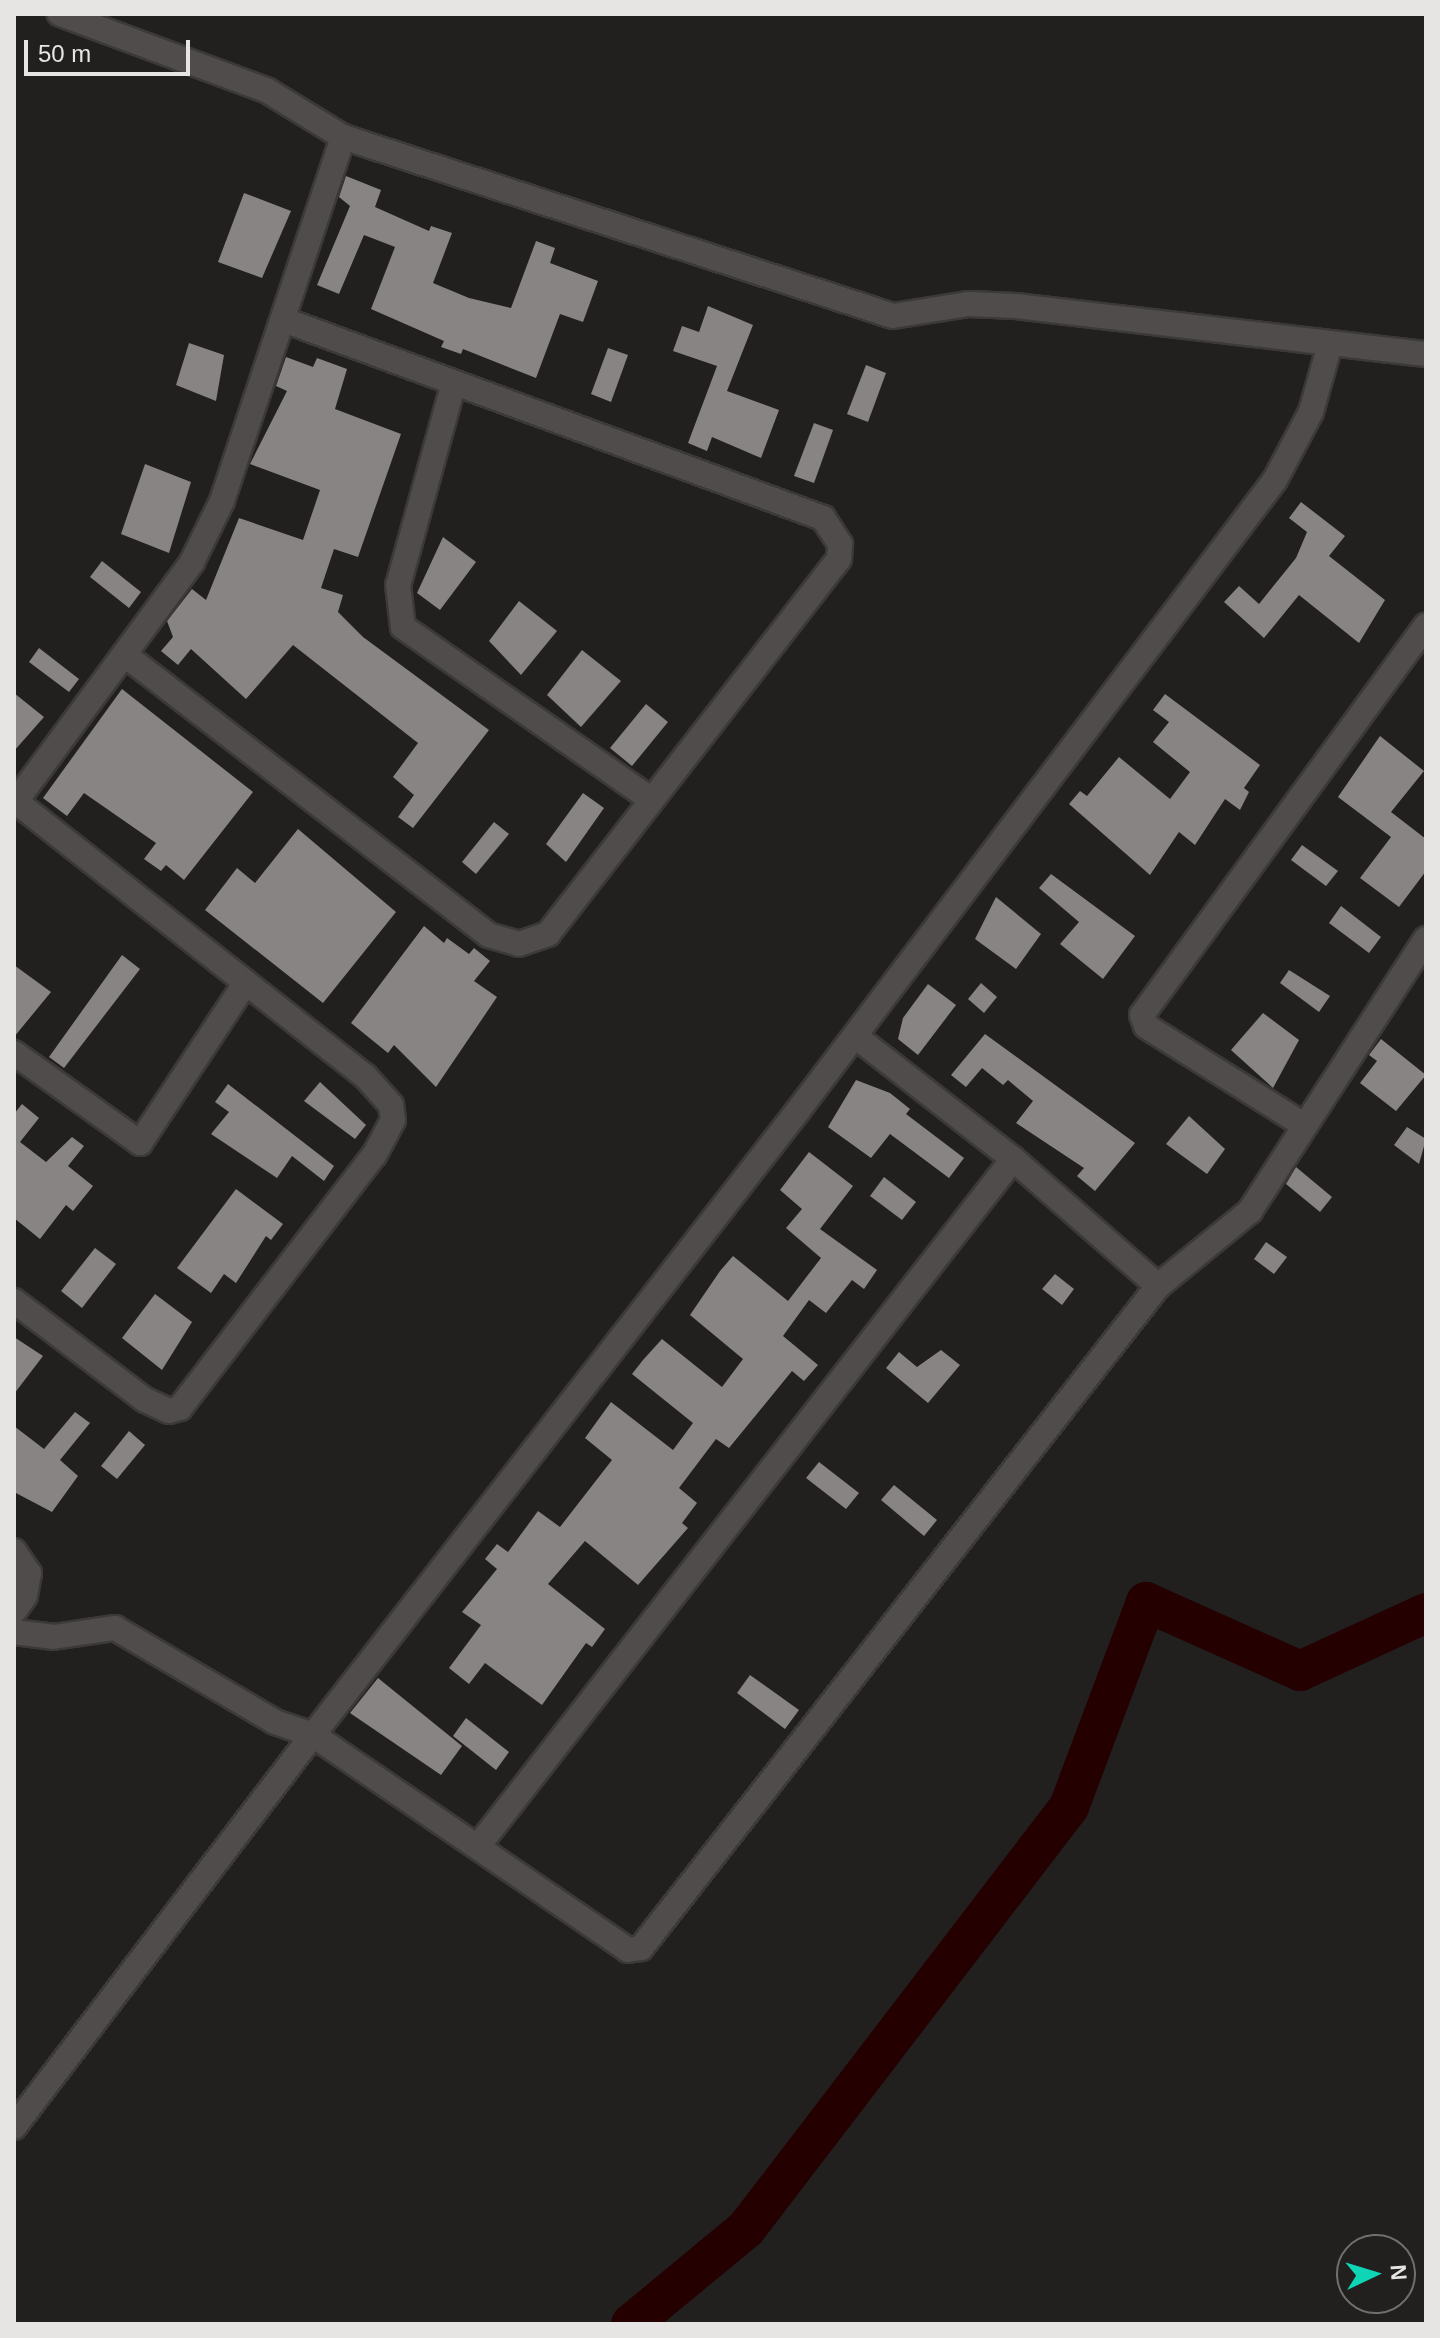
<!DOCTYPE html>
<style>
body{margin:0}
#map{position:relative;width:1440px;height:2338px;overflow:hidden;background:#221f1f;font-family:Arial,sans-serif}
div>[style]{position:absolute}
.river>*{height:40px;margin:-20px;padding:0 20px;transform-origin:20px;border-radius:20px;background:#240000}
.building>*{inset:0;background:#888483}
.roads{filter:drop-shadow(2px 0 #3c3939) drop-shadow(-2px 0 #3c3939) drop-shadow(0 2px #3c3939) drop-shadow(0 -2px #3c3939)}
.minor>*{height:24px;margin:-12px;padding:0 12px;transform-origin:12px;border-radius:12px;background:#504c4c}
span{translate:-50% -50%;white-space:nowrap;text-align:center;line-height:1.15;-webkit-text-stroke:8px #221f1f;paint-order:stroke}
.frame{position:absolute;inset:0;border:16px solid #e7e5e4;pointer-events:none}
.north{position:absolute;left:1336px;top:2234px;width:80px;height:80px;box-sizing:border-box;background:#221f1f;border:2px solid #716e6e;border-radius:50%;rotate:86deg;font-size:22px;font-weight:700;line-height:32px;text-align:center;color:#e7e5e4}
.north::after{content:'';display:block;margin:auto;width:28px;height:36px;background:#0dd5b5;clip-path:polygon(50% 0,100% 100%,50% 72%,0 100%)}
.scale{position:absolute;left:24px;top:40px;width:166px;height:36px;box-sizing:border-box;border:4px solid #e7e5e4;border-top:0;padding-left:10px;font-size:24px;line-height:28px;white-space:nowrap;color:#e7e5e4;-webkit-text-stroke:6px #221f1f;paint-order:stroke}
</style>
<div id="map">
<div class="river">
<div style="left:631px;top:2324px;width:149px;rotate:-39.6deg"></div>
<div style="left:746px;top:2229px;width:531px;rotate:-52.57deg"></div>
<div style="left:1069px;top:1807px;width:219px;rotate:-69.4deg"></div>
<div style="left:1146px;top:1602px;width:169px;rotate:24.1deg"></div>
<div style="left:1300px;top:1671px;width:139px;rotate:-24.7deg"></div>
</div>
<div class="building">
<div style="clip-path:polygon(346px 176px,381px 190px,375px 207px,429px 231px,431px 226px,452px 233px,433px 283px,469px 298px,511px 308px,536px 241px,555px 248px,550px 263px,598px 281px,583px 322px,560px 314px,536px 378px,463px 349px,461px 354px,441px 347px,444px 341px,371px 309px,395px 247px,364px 235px,339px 294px,317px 285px,350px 206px,339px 197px)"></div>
<div style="clip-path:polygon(244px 193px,291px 211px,262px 278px,218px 262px)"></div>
<div style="clip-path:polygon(708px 306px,753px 325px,727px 391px,779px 410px,761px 458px,712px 437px,707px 451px,688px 443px,717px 366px,673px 351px,682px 326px,699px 332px)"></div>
<div style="clip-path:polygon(189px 343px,224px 355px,216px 401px,176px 385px)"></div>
<div style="clip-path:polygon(608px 348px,628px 355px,611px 402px,591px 394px)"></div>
<div style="clip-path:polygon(286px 357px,313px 367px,317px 358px,347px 369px,335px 409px,401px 434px,358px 557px,334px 549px,321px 588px,343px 595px,338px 612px,363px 637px,489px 730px,413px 828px,398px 817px,414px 795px,393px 777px,418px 743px,293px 645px,246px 699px,191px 649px,178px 665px,161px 651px,173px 637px,167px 621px,192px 589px,206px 600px,239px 518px,303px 540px,320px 490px,250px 464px,287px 391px,276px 386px)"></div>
<div style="clip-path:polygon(866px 365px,886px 373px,868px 422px,847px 414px)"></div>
<div style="clip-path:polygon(814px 423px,833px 430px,814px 483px,794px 476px)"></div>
<div style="clip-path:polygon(145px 464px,191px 482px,169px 553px,121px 534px)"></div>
<div style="clip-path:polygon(1301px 502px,1345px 536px,1329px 556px,1385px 600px,1359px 643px,1299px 595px,1264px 638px,1224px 602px,1239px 586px,1259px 604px,1296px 558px,1307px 532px,1289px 518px)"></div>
<div style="clip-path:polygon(443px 537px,476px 562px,440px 610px,417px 593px)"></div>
<div style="clip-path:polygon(102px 561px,141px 592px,129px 608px,90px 577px)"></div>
<div style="clip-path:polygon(519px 601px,557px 631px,521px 675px,489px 641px)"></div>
<div style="clip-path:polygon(39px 648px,79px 679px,69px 692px,29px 662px)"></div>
<div style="clip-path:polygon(582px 650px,621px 681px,581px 727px,547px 695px)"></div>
<div style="clip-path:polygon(122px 689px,253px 792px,184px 880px,166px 865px,161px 871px,144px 859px,156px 843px,84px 793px,67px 816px,43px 798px)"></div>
<div style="clip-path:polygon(14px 693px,44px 717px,14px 751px)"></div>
<div style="clip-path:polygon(1165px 694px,1260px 765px,1244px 788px,1249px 792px,1240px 810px,1225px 799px,1195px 845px,1179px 832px,1150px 875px,1069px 804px,1080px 791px,1087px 796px,1119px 757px,1170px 799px,1190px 772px,1153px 742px,1169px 722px,1153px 710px)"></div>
<div style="clip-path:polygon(646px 704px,668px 722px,632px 766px,610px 748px)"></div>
<div style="clip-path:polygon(1380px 736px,1424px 771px,1391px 812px,1426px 839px,1426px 871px,1399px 907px,1360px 878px,1391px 837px,1338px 797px)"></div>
<div style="clip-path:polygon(583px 793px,604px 808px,566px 862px,546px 844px)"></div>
<div style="clip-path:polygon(494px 822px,509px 834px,476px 874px,462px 862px)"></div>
<div style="clip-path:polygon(298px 829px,396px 912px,323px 1003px,205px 910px,237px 868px,255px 883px)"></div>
<div style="clip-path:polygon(1302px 845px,1338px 871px,1326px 886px,1291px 860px)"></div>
<div style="clip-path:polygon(1051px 874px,1135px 936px,1103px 979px,1060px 944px,1079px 922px,1039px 888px)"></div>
<div style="clip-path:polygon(996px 897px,1041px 934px,1016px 969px,975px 939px)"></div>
<div style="clip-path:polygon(1341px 906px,1381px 937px,1369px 953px,1329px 923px)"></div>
<div style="clip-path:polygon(424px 926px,444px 943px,447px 938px,469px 954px,474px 948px,490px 961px,474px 981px,497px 997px,436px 1087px,394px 1045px,388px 1053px,351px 1023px)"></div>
<div style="clip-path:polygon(122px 955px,140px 969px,64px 1068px,49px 1057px)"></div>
<div style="clip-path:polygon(14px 965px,51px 992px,14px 1037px)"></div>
<div style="clip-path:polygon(1289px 970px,1330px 996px,1319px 1012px,1280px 983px)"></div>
<div style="clip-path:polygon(981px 983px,997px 997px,984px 1013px,968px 999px)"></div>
<div style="clip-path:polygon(928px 984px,956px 1005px,918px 1055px,898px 1039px,903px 1018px)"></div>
<div style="clip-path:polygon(1263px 1013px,1299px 1040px,1273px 1088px,1231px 1050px)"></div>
<div style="clip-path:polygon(985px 1034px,1135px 1143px,1095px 1191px,1077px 1176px,1084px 1168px,1016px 1123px,1033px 1101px,1008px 1080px,1003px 1085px,982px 1068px,966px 1087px,951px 1075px)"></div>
<div style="clip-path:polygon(1381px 1039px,1426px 1075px,1396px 1111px,1360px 1083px,1377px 1061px,1369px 1055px)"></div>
<div style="clip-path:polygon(856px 1080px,890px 1093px,910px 1109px,906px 1114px,964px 1158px,949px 1178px,890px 1134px,871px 1158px,828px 1127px)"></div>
<div style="clip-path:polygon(320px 1082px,366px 1125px,355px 1139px,304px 1101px)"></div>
<div style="clip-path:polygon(228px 1084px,334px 1166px,324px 1181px,292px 1156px,277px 1178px,211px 1134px,229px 1112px,215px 1102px)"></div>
<div style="clip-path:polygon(22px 1104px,39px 1118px,20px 1142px,46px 1162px,72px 1137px,84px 1146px,68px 1166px,93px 1186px,73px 1211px,66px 1205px,40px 1239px,14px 1218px,14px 1114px)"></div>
<div style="clip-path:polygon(1189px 1116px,1225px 1149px,1207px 1174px,1166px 1144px)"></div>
<div style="clip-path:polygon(1407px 1127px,1426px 1139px,1419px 1164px,1394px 1145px)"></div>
<div style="clip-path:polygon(809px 1152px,853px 1186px,820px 1229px,877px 1270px,864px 1289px,852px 1280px,826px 1313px,809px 1300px,783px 1336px,818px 1365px,804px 1381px,792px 1371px,729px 1448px,716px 1439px,679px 1488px,697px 1503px,682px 1523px,688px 1528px,638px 1585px,585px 1541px,548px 1584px,605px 1629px,592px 1647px,586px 1643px,542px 1705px,485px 1663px,469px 1684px,449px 1668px,481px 1625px,462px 1612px,497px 1569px,485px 1559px,497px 1544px,508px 1552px,538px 1511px,560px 1527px,612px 1460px,585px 1438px,611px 1402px,673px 1450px,693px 1423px,632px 1374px,643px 1360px,662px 1339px,722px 1387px,743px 1359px,690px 1315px,720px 1271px,733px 1256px,788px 1301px,821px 1258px,786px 1228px,802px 1209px,780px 1190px)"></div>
<div style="clip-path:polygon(1296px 1167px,1332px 1197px,1320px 1212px,1286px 1184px)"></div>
<div style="clip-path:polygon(884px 1177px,916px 1202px,902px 1220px,870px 1196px)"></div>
<div style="clip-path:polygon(236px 1189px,283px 1224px,271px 1240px,266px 1236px,236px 1283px,224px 1274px,211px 1293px,177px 1268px)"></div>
<div style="clip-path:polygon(1266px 1242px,1287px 1257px,1274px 1274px,1254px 1259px)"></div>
<div style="clip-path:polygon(95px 1248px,116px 1264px,82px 1308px,61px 1291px)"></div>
<div style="clip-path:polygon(1055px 1274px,1074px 1289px,1062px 1305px,1042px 1289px)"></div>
<div style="clip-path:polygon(155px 1294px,192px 1322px,162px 1370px,122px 1338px)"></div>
<div style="clip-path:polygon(14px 1337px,43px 1356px,14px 1394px)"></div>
<div style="clip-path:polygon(941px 1350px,960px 1365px,928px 1403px,886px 1368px,899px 1352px,917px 1367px)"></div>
<div style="clip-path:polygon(75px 1412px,90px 1423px,60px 1460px,78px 1476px,52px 1512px,14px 1492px,14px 1426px,44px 1449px)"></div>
<div style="clip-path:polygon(129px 1431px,145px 1445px,117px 1479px,101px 1466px)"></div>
<div style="clip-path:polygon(819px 1462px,859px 1493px,846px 1509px,806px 1478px)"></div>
<div style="clip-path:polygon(894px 1485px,937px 1520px,924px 1536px,881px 1500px)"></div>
<div style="clip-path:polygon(750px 1675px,799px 1710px,785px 1729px,737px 1693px)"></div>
<div style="clip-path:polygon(378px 1678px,462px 1746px,441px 1775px,350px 1713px)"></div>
<div style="clip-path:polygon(466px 1718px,509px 1752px,496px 1770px,453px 1736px)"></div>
</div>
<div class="roads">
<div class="minor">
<div style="left:343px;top:137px;width:578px;rotate:18.03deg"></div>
<div style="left:893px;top:316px;width:77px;rotate:-9deg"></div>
<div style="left:969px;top:304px;width:47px;rotate:2.4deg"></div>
<div style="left:1016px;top:306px;width:413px;rotate:6.7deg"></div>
<div style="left:453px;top:386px;width:206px;rotate:105.4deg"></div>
<div style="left:398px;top:585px;width:42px;rotate:83.2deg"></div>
<div style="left:403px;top:627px;width:300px;rotate:34.8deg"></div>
<div style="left:125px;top:655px;width:458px;rotate:37.6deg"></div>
<div style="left:488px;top:935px;width:32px;rotate:16deg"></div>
<div style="left:519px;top:944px;width:31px;rotate:-19deg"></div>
<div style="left:548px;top:934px;width:475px;rotate:-52.2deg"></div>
<div style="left:839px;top:559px;width:15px;rotate:-86deg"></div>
<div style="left:840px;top:544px;width:31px;rotate:-123deg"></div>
<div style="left:823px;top:518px;width:574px;rotate:-159.83deg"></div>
<div style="left:14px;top:800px;width:447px;rotate:38.2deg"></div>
<div style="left:365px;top:1076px;width:39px;rotate:48deg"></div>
<div style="left:391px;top:1105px;width:15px;rotate:82deg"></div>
<div style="left:393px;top:1120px;width:40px;rotate:118deg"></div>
<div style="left:374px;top:1155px;width:319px;rotate:127.5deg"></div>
<div style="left:180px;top:1408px;width:11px;rotate:165deg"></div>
<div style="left:169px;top:1411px;width:26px;rotate:-155deg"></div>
<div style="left:145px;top:1400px;width:164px;rotate:-142.9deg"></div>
<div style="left:16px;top:801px;width:297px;rotate:-53.6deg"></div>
<div style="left:192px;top:562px;width:68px;rotate:-63.8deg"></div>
<div style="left:222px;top:501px;width:384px;rotate:-71.6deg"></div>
<div style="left:343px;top:137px;width:90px;rotate:-148.6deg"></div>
<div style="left:266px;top:90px;width:220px;rotate:-159.7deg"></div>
<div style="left:14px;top:1053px;width:155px;rotate:35.5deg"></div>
<div style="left:140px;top:1143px;width:189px;rotate:-56.6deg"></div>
<div style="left:1302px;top:1124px;width:184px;rotate:-147.9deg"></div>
<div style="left:1146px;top:1026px;width:12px;rotate:-110deg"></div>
<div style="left:1142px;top:1015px;width:482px;rotate:-53.9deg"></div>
<div style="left:1013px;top:1159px;width:193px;rotate:41.2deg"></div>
<div style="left:14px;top:1551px;width:27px;rotate:56deg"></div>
<div style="left:29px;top:1573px;width:23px;rotate:100deg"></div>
<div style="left:25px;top:1596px;width:19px;rotate:126deg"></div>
<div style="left:14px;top:1632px;width:39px;rotate:7deg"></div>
<div style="left:53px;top:1637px;width:63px;rotate:-8.3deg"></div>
<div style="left:115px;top:1628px;width:186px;rotate:30.4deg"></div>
<div style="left:275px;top:1722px;width:40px;rotate:18.9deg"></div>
<div style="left:313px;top:1735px;width:789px;rotate:-52.16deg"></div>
<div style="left:797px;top:1112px;width:792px;rotate:-52.9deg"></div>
<div style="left:1275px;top:480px;width:77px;rotate:-62.1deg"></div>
<div style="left:1311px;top:412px;width:71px;rotate:-74.4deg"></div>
<div style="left:479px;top:1845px;width:869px;rotate:-52.1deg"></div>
<div style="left:1013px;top:1159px;width:200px;rotate:-142.1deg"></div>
<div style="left:14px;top:2127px;width:493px;rotate:-52.7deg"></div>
<div style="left:313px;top:1735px;width:381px;rotate:34.3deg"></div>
<div style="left:628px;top:1950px;width:13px;rotate:-9deg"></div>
<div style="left:641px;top:1948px;width:840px;rotate:-52.01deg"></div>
<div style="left:1158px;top:1286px;width:119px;rotate:-39.2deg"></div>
<div style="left:1250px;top:1211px;width:324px;rotate:-57.1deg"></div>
</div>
</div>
<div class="frame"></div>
<div class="north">N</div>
<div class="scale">50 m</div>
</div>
